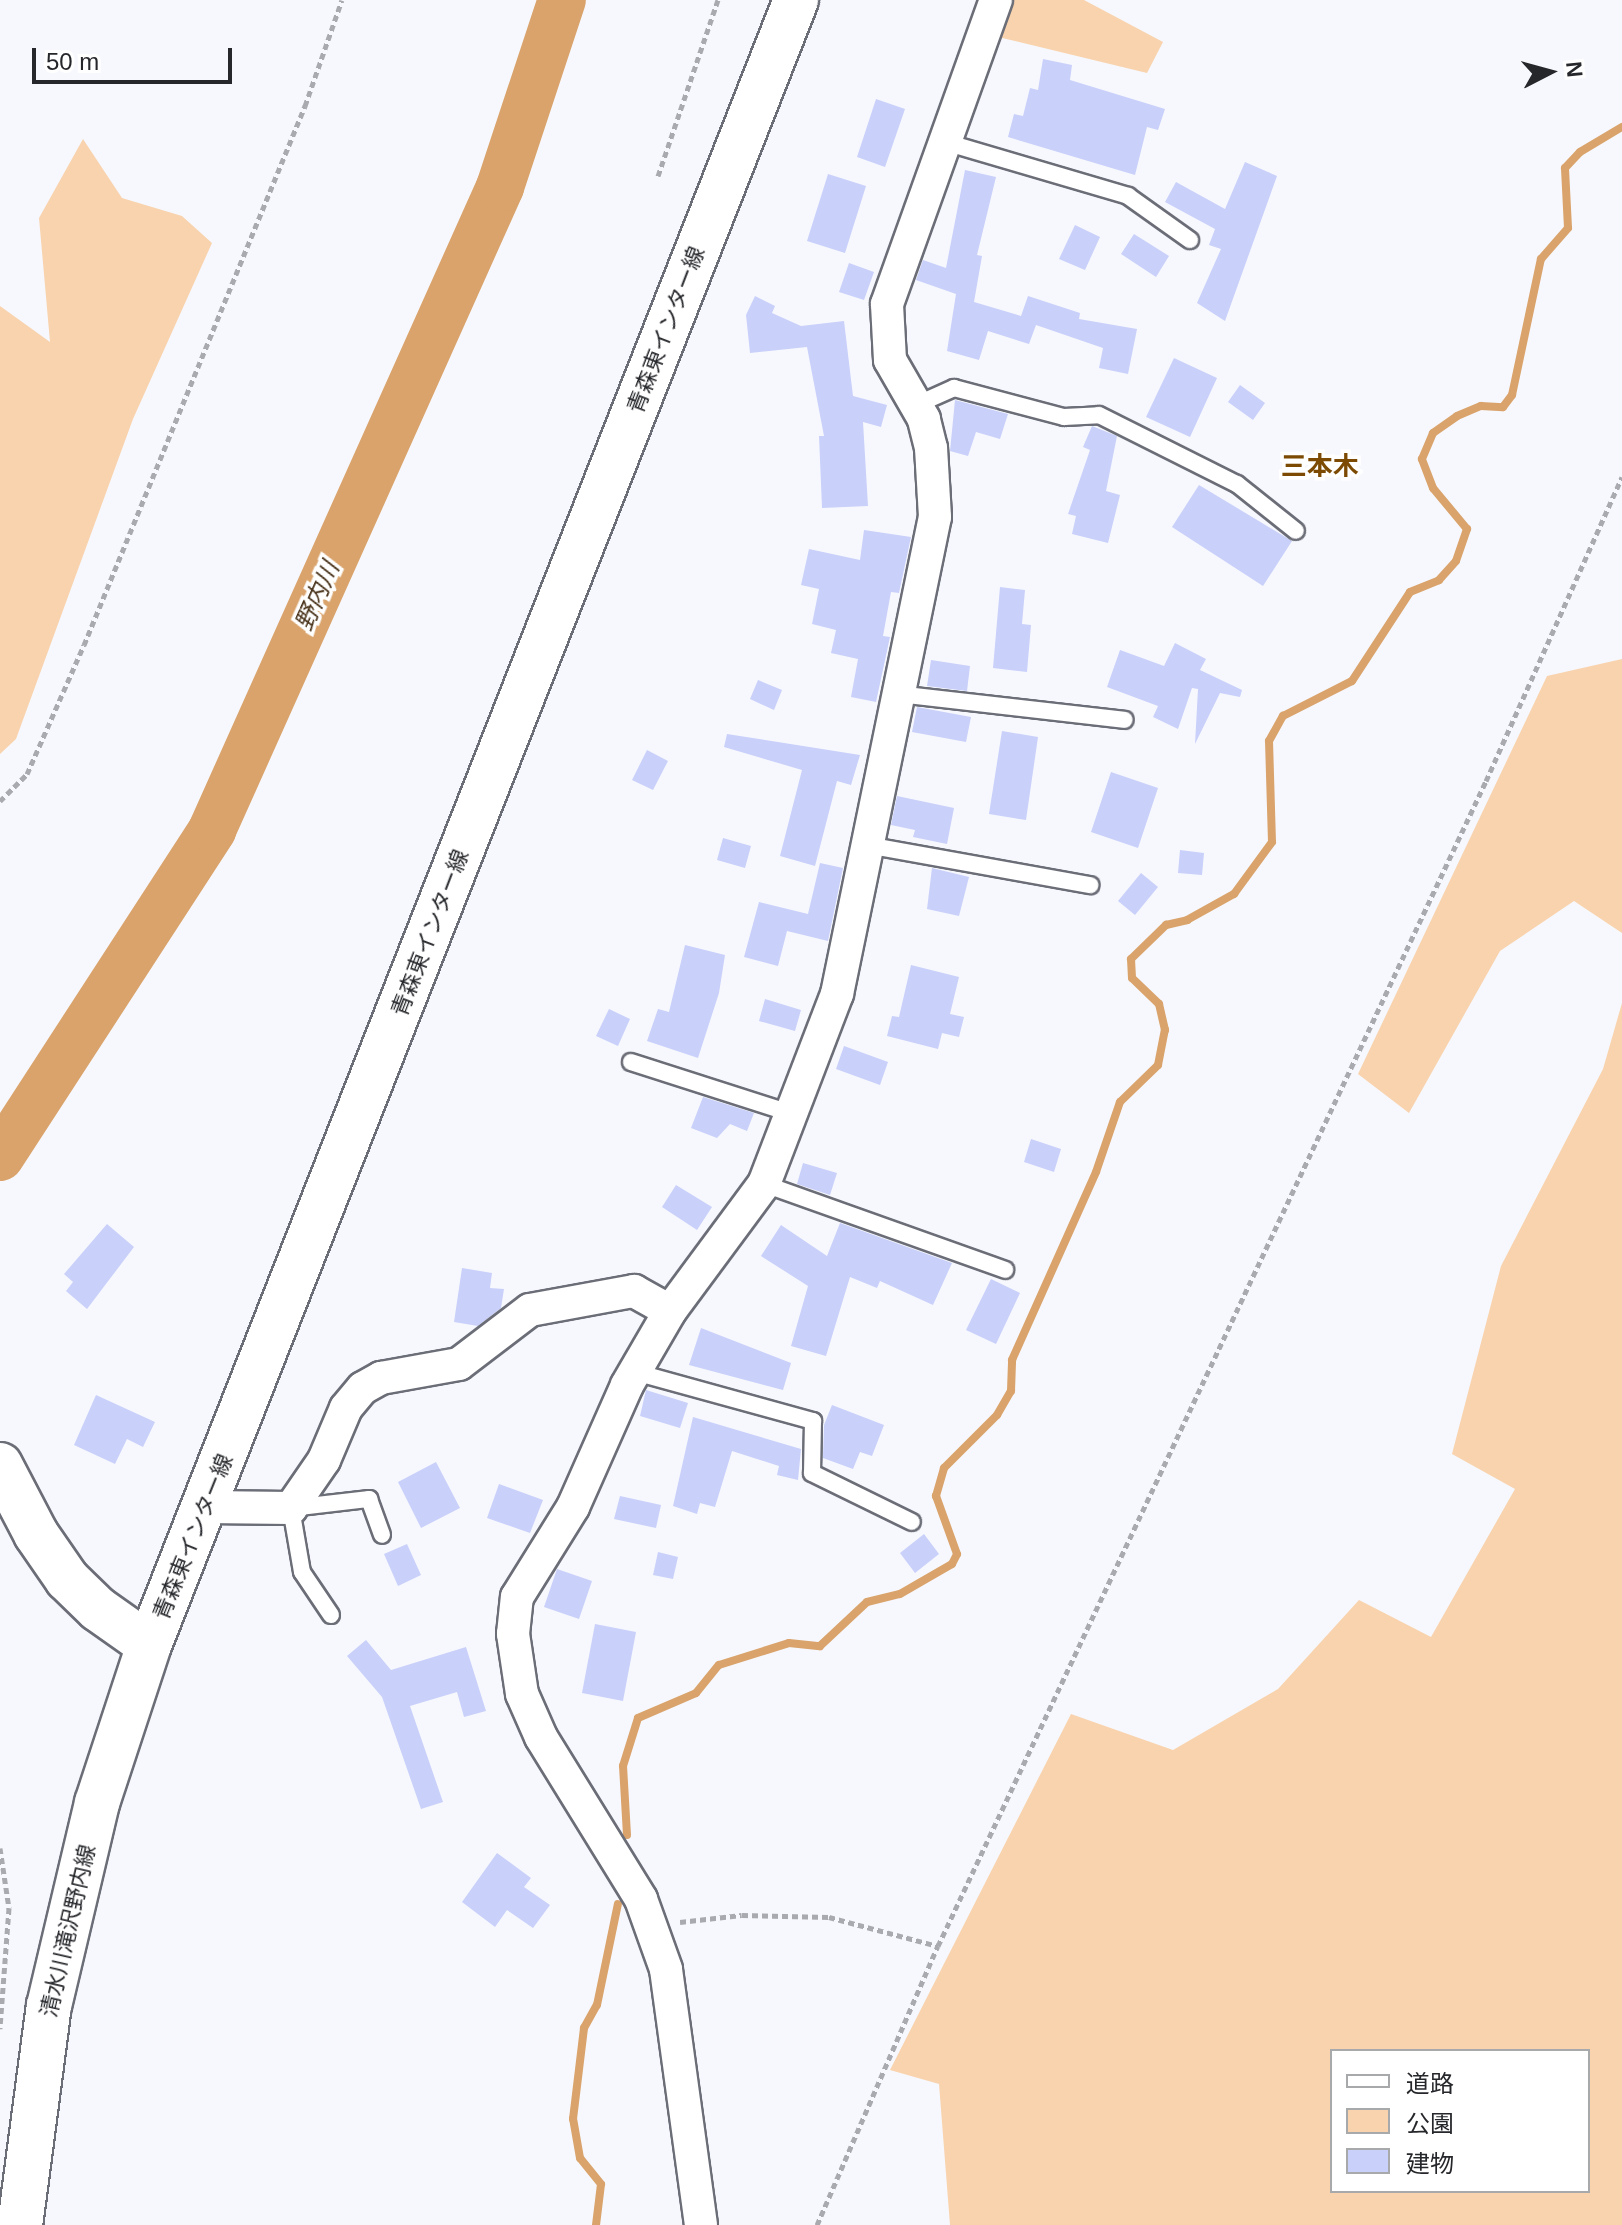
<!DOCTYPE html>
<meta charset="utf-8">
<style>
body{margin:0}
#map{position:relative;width:1622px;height:2225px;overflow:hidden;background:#f7f8fd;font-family:Helvetica,"Noto Sans JP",sans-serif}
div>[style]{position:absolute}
.green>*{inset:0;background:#f8d3ae}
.stream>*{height:8px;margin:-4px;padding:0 4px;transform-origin:4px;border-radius:4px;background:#d9a36b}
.river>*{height:48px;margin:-24px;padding:0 24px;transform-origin:24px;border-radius:24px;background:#d9a36b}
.building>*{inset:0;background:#c9d0fa}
.path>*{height:5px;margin-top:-2.5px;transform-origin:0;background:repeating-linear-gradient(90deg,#a9aaaf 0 6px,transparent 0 10px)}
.roads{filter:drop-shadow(2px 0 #6b6d77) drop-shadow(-2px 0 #6b6d77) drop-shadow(0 2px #6b6d77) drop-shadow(0 -2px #6b6d77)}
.service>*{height:16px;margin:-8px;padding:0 8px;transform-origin:8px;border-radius:8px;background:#fff}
.minor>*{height:32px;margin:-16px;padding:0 16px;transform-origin:16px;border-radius:16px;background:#fff}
.secondary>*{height:44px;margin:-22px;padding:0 22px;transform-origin:22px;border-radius:22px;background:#fff}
.primary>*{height:44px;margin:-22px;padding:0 22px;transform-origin:22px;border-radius:22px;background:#fff}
.motorway>*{height:44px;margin:-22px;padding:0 22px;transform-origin:22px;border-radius:22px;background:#fff}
span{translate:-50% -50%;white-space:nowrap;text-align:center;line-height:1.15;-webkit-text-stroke:7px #fff;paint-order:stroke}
.street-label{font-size:22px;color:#26272b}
.water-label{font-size:24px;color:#462f16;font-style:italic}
.quarter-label{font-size:26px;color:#7c4a03;font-weight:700}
.legend{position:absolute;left:1330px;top:2049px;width:260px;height:144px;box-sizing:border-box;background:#fff;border:2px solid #a8a9aa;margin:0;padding:10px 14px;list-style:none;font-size:24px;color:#26272b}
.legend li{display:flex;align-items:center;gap:16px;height:40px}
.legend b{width:40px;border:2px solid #a8a9aa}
.north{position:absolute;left:1510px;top:32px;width:80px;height:80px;-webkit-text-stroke:6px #fff;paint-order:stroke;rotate:84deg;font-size:22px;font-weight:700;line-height:32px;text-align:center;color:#26272b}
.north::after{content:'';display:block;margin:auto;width:28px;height:36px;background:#26272b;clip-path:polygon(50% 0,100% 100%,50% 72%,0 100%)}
.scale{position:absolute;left:32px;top:48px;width:200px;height:36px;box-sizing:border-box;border:4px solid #26272b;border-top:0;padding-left:10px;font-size:24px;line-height:28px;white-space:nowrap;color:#26272b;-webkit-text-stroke:6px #fff;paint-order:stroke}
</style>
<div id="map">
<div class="green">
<div style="clip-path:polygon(1010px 0,1084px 0,1163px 42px,1147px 73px,994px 36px)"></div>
<div style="clip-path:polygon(83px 139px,122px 198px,182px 216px,212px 243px,133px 419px,16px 739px,0 754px,0 306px,50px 342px,39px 218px)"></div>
<div style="clip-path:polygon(1622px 659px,1622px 933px,1574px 901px,1500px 951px,1409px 1113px,1358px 1074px,1547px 676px)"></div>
<div style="clip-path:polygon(evenodd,1622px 1003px,1622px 2225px,950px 2225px,939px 2084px,890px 2070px,1071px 1714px,1173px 1750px,1278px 1689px,1359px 1600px,1431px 1637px,1515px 1489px,1452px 1454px,1501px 1266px,1603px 1069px,1622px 1003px,1332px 2051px,1588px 2051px,1588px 2191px,1332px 2191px,1332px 2051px)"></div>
</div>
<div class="stream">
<div style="left:627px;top:1835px;width:69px;rotate:-93.3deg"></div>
<div style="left:623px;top:1766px;width:50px;rotate:-72.6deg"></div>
<div style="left:638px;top:1718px;width:63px;rotate:-23.3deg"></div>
<div style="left:696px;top:1693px;width:36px;rotate:-51deg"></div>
<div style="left:719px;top:1665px;width:73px;rotate:-17.4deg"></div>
<div style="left:789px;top:1643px;width:31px;rotate:6deg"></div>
<div style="left:820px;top:1646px;width:64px;rotate:-43.1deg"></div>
<div style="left:867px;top:1602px;width:34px;rotate:-14deg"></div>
<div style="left:900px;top:1594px;width:60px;rotate:-30deg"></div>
<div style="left:952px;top:1564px;width:11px;rotate:-63deg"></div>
<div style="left:957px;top:1554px;width:62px;rotate:-109.9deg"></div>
<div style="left:936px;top:1496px;width:29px;rotate:-74deg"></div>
<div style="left:944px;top:1468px;width:75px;rotate:-45deg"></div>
<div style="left:997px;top:1415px;width:28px;rotate:-60deg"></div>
<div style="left:1011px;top:1391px;width:31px;rotate:-88deg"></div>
<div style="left:1012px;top:1360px;width:206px;rotate:-65.9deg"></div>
<div style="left:1096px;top:1172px;width:74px;rotate:-71.1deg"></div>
<div style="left:1120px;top:1102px;width:53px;rotate:-44.2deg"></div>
<div style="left:1158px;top:1065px;width:36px;rotate:-79deg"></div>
<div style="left:1165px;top:1030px;width:27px;rotate:-103deg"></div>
<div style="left:1159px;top:1004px;width:37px;rotate:-136deg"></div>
<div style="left:1132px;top:978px;width:19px;rotate:-93deg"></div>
<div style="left:1131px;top:959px;width:49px;rotate:-44.2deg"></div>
<div style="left:1166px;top:925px;width:22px;rotate:-13deg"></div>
<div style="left:1187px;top:920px;width:54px;rotate:-29deg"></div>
<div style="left:1234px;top:894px;width:64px;rotate:-53.8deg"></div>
<div style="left:1272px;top:842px;width:101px;rotate:-91.7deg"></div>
<div style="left:1269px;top:741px;width:29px;rotate:-61deg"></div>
<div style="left:1283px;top:716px;width:77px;rotate:-26.9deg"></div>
<div style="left:1352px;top:681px;width:106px;rotate:-56.9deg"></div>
<div style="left:1410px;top:592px;width:31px;rotate:-22deg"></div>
<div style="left:1439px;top:580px;width:25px;rotate:-48deg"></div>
<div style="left:1456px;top:561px;width:34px;rotate:-71deg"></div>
<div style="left:1467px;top:529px;width:53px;rotate:-129.7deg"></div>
<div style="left:1433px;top:488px;width:31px;rotate:-111deg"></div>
<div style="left:1422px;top:459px;width:28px;rotate:-67deg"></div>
<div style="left:1433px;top:433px;width:29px;rotate:-35deg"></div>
<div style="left:1457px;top:416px;width:26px;rotate:-23deg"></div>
<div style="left:1481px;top:406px;width:22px;rotate:3deg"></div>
<div style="left:1503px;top:407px;width:15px;rotate:-53deg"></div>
<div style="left:1512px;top:395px;width:139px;rotate:-78deg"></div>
<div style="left:1541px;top:259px;width:41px;rotate:-48.9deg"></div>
<div style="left:1568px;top:228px;width:60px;rotate:-92.9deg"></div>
<div style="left:1565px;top:168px;width:22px;rotate:-47deg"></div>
<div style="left:1580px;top:152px;width:49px;rotate:-30.8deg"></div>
<div style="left:596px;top:2225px;width:41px;rotate:-83deg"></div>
<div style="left:601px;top:2184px;width:33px;rotate:-129deg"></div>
<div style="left:580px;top:2158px;width:40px;rotate:-100deg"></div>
<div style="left:573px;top:2119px;width:92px;rotate:-83.1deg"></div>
<div style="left:584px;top:2028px;width:26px;rotate:-61deg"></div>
<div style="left:597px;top:2005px;width:103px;rotate:-78.3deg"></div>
</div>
<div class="river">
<div style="left:0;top:1157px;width:390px;rotate:-57deg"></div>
<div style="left:212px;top:830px;width:705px;rotate:-65.87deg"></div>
<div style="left:500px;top:187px;width:197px;rotate:-71.7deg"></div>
</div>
<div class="building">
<div style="clip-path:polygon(1043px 59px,1072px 65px,1070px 80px,1165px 109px,1158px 130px,1147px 127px,1135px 175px,1008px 137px,1014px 114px,1023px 116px,1030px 88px,1038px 90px)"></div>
<div style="clip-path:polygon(876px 99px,905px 109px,885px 167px,857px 157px)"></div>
<div style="clip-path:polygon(1245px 162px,1277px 176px,1225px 321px,1197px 303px,1221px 249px,1209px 245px,1215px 229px,1165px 202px,1176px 182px,1225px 209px)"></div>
<div style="clip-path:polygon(965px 170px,996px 177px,977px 255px,982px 256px,974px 302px,1021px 316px,1028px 296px,1080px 313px,1079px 319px,1137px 329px,1128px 374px,1099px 368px,1103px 348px,1036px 325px,1029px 344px,988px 331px,979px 360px,947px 351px,956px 294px,916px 280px,923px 260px,946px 268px)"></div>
<div style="clip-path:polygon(828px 174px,866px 186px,845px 253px,807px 241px)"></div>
<div style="clip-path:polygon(1075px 225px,1100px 237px,1085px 270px,1059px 259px)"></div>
<div style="clip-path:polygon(1134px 234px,1169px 256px,1156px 277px,1121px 254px)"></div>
<div style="clip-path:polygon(849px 263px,874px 272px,864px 300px,839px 292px)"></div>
<div style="clip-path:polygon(755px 296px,775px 306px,772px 313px,801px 326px,844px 321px,853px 396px,887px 405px,881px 427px,863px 422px,868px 506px,822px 508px,819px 436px,824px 436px,807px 347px,750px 353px,746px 315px)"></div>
<div style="clip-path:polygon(1174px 358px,1217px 378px,1190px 437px,1146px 417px)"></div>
<div style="clip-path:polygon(1240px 385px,1265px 403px,1253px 420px,1228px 402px)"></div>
<div style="clip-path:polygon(955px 400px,1008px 414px,1000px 439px,976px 432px,968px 456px,950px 451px)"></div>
<div style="clip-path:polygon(1092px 426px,1117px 436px,1106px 491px,1120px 495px,1108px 543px,1072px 534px,1076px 516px,1068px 514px,1090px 450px,1083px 447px)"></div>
<div style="clip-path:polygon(1199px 485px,1292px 541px,1263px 586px,1172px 527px)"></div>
<div style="clip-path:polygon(864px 530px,911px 537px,899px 593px,891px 592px,883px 636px,890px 637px,876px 702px,851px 697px,858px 659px,831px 653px,836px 630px,812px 624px,819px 589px,801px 585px,809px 549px,860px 560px)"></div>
<div style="clip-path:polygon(1000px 587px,1025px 590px,1022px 624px,1031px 625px,1027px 672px,993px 668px)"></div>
<div style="clip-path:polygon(1175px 643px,1206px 659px,1200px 670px,1242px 690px,1240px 697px,1220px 693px,1195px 744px,1198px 689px,1192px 688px,1178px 729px,1153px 717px,1158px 706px,1107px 687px,1120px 650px,1164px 666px)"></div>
<div style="clip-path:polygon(931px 660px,970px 666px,967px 691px,927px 686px)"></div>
<div style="clip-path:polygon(758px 680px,782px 690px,774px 710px,750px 699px)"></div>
<div style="clip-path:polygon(917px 707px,971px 717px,966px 742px,912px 732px)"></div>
<div style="clip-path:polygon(1002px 731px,1038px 737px,1026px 820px,989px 814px)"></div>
<div style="clip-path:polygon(727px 734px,860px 755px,851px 785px,837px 781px,815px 866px,780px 856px,802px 770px,724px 747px)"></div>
<div style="clip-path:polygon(647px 750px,668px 761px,653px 790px,632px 780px)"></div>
<div style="clip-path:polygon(1111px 772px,1158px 788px,1138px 848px,1091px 832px)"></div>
<div style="clip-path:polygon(897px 796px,954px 808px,947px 844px,913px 837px,915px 830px,891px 825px)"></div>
<div style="clip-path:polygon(723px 838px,751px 846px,745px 868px,717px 860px)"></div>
<div style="clip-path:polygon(1180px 850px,1204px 853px,1202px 875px,1178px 873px)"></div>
<div style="clip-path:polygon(820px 863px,843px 868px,828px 941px,787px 931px,778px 966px,744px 957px,759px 902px,808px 914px)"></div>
<div style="clip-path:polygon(932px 868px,969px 877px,959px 916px,927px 909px)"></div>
<div style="clip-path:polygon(1141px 873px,1158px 887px,1135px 915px,1118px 901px)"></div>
<div style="clip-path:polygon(685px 945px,725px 955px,719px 993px,698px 1058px,647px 1041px,658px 1009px,669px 1012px)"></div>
<div style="clip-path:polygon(911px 965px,959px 977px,950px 1014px,964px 1017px,959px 1037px,942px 1033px,938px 1049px,887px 1036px,892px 1016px,899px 1017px)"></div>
<div style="clip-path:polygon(765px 999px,801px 1010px,795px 1031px,759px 1021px)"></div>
<div style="clip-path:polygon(609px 1009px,630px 1019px,618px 1046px,596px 1036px)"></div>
<div style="clip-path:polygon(844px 1046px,888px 1062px,880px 1085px,836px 1069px)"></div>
<div style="clip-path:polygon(703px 1097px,754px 1113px,747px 1131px,730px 1124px,717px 1138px,691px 1128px)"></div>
<div style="clip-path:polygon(1031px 1139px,1061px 1149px,1054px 1172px,1024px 1162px)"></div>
<div style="clip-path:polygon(803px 1163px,837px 1173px,830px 1195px,797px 1184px)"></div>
<div style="clip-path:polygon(676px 1185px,712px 1207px,697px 1230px,662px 1207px)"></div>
<div style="clip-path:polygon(840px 1223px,952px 1263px,933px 1305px,880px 1281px,877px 1288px,850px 1277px,826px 1356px,791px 1346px,808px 1286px,761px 1256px,781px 1225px,827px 1256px)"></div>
<div style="clip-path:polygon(107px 1224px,134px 1247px,87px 1309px,66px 1291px,73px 1282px,64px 1274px)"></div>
<div style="clip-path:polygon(462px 1268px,492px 1273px,490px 1288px,504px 1289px,501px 1308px,478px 1326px,454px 1322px)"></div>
<div style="clip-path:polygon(991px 1279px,1020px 1293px,996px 1344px,966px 1330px)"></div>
<div style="clip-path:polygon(701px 1328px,791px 1363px,783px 1390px,689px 1365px)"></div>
<div style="clip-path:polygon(646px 1390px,688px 1403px,680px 1428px,640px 1416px)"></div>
<div style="clip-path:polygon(96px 1395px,155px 1422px,143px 1447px,127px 1439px,115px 1464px,74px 1445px)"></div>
<div style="clip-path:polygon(832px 1405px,884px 1425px,872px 1456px,860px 1452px,853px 1469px,823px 1458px,824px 1425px)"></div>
<div style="clip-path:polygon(693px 1417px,801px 1449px,798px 1480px,777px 1475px,779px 1466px,732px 1451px,715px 1507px,700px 1503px,697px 1514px,673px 1506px)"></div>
<div style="clip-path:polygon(436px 1462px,460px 1508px,421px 1528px,398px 1482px)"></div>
<div style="clip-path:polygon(499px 1484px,543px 1500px,530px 1533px,487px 1518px)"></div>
<div style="clip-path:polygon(620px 1496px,661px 1505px,656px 1528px,614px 1519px)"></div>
<div style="clip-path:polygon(924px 1534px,939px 1554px,915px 1573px,900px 1553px)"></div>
<div style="clip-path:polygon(407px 1544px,421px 1575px,398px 1586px,384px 1554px)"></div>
<div style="clip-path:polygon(658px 1552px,678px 1557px,673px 1579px,653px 1575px)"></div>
<div style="clip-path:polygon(557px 1569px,592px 1581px,579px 1619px,544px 1607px)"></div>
<div style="clip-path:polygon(595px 1624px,636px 1632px,623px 1701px,582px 1693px)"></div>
<div style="clip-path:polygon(366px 1640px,391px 1670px,466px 1647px,486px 1711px,464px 1717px,457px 1692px,410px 1706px,443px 1802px,421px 1809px,382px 1697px,347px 1656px)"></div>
<div style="clip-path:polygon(497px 1853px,531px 1878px,524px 1887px,550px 1905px,533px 1928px,507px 1910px,495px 1927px,462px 1902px)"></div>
</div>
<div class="path">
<div style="left:658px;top:176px;width:186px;rotate:-71.2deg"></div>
<div style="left:0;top:801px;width:38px;rotate:-45deg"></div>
<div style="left:27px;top:774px;width:141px;rotate:-66.2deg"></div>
<div style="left:84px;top:645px;width:583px;rotate:-67.71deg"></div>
<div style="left:305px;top:106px;width:112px;rotate:-70.8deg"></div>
<div style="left:0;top:1848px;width:61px;rotate:81.5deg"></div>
<div style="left:9px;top:1908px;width:121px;rotate:94.3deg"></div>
<div style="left:680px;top:1922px;width:62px;rotate:-6.4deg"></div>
<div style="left:742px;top:1915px;width:87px;rotate:1.3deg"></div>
<div style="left:829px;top:1917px;width:113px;rotate:14.9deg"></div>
<div style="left:817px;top:2225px;width:304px;rotate:-66.6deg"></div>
<div style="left:938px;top:1946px;width:1287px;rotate:-64.81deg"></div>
<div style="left:1486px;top:781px;width:333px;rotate:-65.9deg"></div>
</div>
<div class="roads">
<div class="service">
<div style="left:945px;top:142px;width:191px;rotate:16.4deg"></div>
<div style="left:1128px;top:196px;width:76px;rotate:35.4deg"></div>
<div style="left:916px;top:405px;width:42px;rotate:-24.1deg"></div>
<div style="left:954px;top:388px;width:114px;rotate:14.8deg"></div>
<div style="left:1064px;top:417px;width:35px;rotate:-3deg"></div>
<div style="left:1099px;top:415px;width:154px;rotate:26.6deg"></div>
<div style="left:1237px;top:484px;width:75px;rotate:38.5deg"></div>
<div style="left:898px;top:694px;width:228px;rotate:6.5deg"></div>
<div style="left:867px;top:845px;width:227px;rotate:10.2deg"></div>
<div style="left:631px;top:1062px;width:170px;rotate:17.8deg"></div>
<div style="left:764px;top:1184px;width:256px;rotate:19.6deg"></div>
<div style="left:635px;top:1372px;width:185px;rotate:15.4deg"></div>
<div style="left:813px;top:1421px;width:52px;rotate:91.1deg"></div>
<div style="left:812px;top:1473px;width:111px;rotate:26.1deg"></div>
<div style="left:331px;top:1615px;width:52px;rotate:-124deg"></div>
<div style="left:302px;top:1572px;width:65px;rotate:-99.8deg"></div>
<div style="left:291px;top:1508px;width:79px;rotate:-6.6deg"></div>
<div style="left:369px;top:1499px;width:38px;rotate:70deg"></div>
</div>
<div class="minor">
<div style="left:206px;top:1507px;width:85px;rotate:0.7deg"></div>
<div style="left:291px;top:1508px;width:58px;rotate:-55.5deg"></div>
<div style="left:324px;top:1460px;width:56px;rotate:-67.1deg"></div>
<div style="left:346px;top:1408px;width:26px;rotate:-50deg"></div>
<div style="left:363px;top:1388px;width:21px;rotate:-29deg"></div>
<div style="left:381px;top:1378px;width:79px;rotate:-10.2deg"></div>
<div style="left:459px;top:1364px;width:89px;rotate:-37.3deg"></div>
<div style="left:530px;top:1310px;width:106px;rotate:-10.4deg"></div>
<div style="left:634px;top:1291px;width:41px;rotate:29.1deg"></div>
<div style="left:701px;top:2225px;width:258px;rotate:-97.8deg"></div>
<div style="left:666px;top:1969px;width:74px;rotate:-109.7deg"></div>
<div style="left:641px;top:1899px;width:190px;rotate:-121.7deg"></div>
<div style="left:541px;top:1737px;width:47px;rotate:-113.8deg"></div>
<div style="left:522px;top:1694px;width:61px;rotate:-98.5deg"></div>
<div style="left:513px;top:1634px;width:37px;rotate:-84deg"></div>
<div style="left:517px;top:1597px;width:106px;rotate:-58.1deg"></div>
<div style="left:573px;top:1507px;width:133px;rotate:-66.1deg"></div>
<div style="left:627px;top:1385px;width:86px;rotate:-59.8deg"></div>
<div style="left:670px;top:1311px;width:158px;rotate:-53.5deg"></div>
<div style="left:764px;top:1184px;width:204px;rotate:-69deg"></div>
<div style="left:837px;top:994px;width:487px;rotate:-78.4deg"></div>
<div style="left:935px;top:517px;width:69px;rotate:-93.3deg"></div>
<div style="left:931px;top:448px;width:30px;rotate:-104deg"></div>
<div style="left:924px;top:419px;width:68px;rotate:-120deg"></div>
<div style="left:890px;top:360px;width:56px;rotate:-93.1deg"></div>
<div style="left:887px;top:304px;width:323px;rotate:-70.3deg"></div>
</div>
<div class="secondary">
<div style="left:20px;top:2225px;width:221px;rotate:-82.5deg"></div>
<div style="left:49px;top:2006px;width:209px;rotate:-76.7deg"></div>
<div style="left:97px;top:1803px;width:166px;rotate:-71.8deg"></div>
</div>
<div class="primary">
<div style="left:149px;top:1645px;width:1768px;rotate:-68.53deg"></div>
</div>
<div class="motorway">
<div style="left:0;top:1465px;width:78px;rotate:62.4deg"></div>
<div style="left:36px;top:1534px;width:55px;rotate:55.4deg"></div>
<div style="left:67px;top:1579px;width:43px;rotate:44.1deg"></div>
<div style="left:98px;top:1609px;width:62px;rotate:35.2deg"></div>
</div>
</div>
<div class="street-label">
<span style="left:666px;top:330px;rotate:-69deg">青森東インター線</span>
<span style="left:430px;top:933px;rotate:-69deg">青森東インター線</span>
<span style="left:193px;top:1537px;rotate:-68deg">青森東インター線</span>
<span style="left:68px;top:1931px;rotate:-77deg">清水川滝沢野内線</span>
</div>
<div class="water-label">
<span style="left:317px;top:596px;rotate:-66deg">野内川</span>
</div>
<div class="quarter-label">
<span style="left:1320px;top:467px">三本木</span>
</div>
<ul class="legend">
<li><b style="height:10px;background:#fff"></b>道路</li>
<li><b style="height:22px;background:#f8d3ae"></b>公園</li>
<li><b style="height:22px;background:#c9d0fa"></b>建物</li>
</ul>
<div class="north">N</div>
<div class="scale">50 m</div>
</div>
